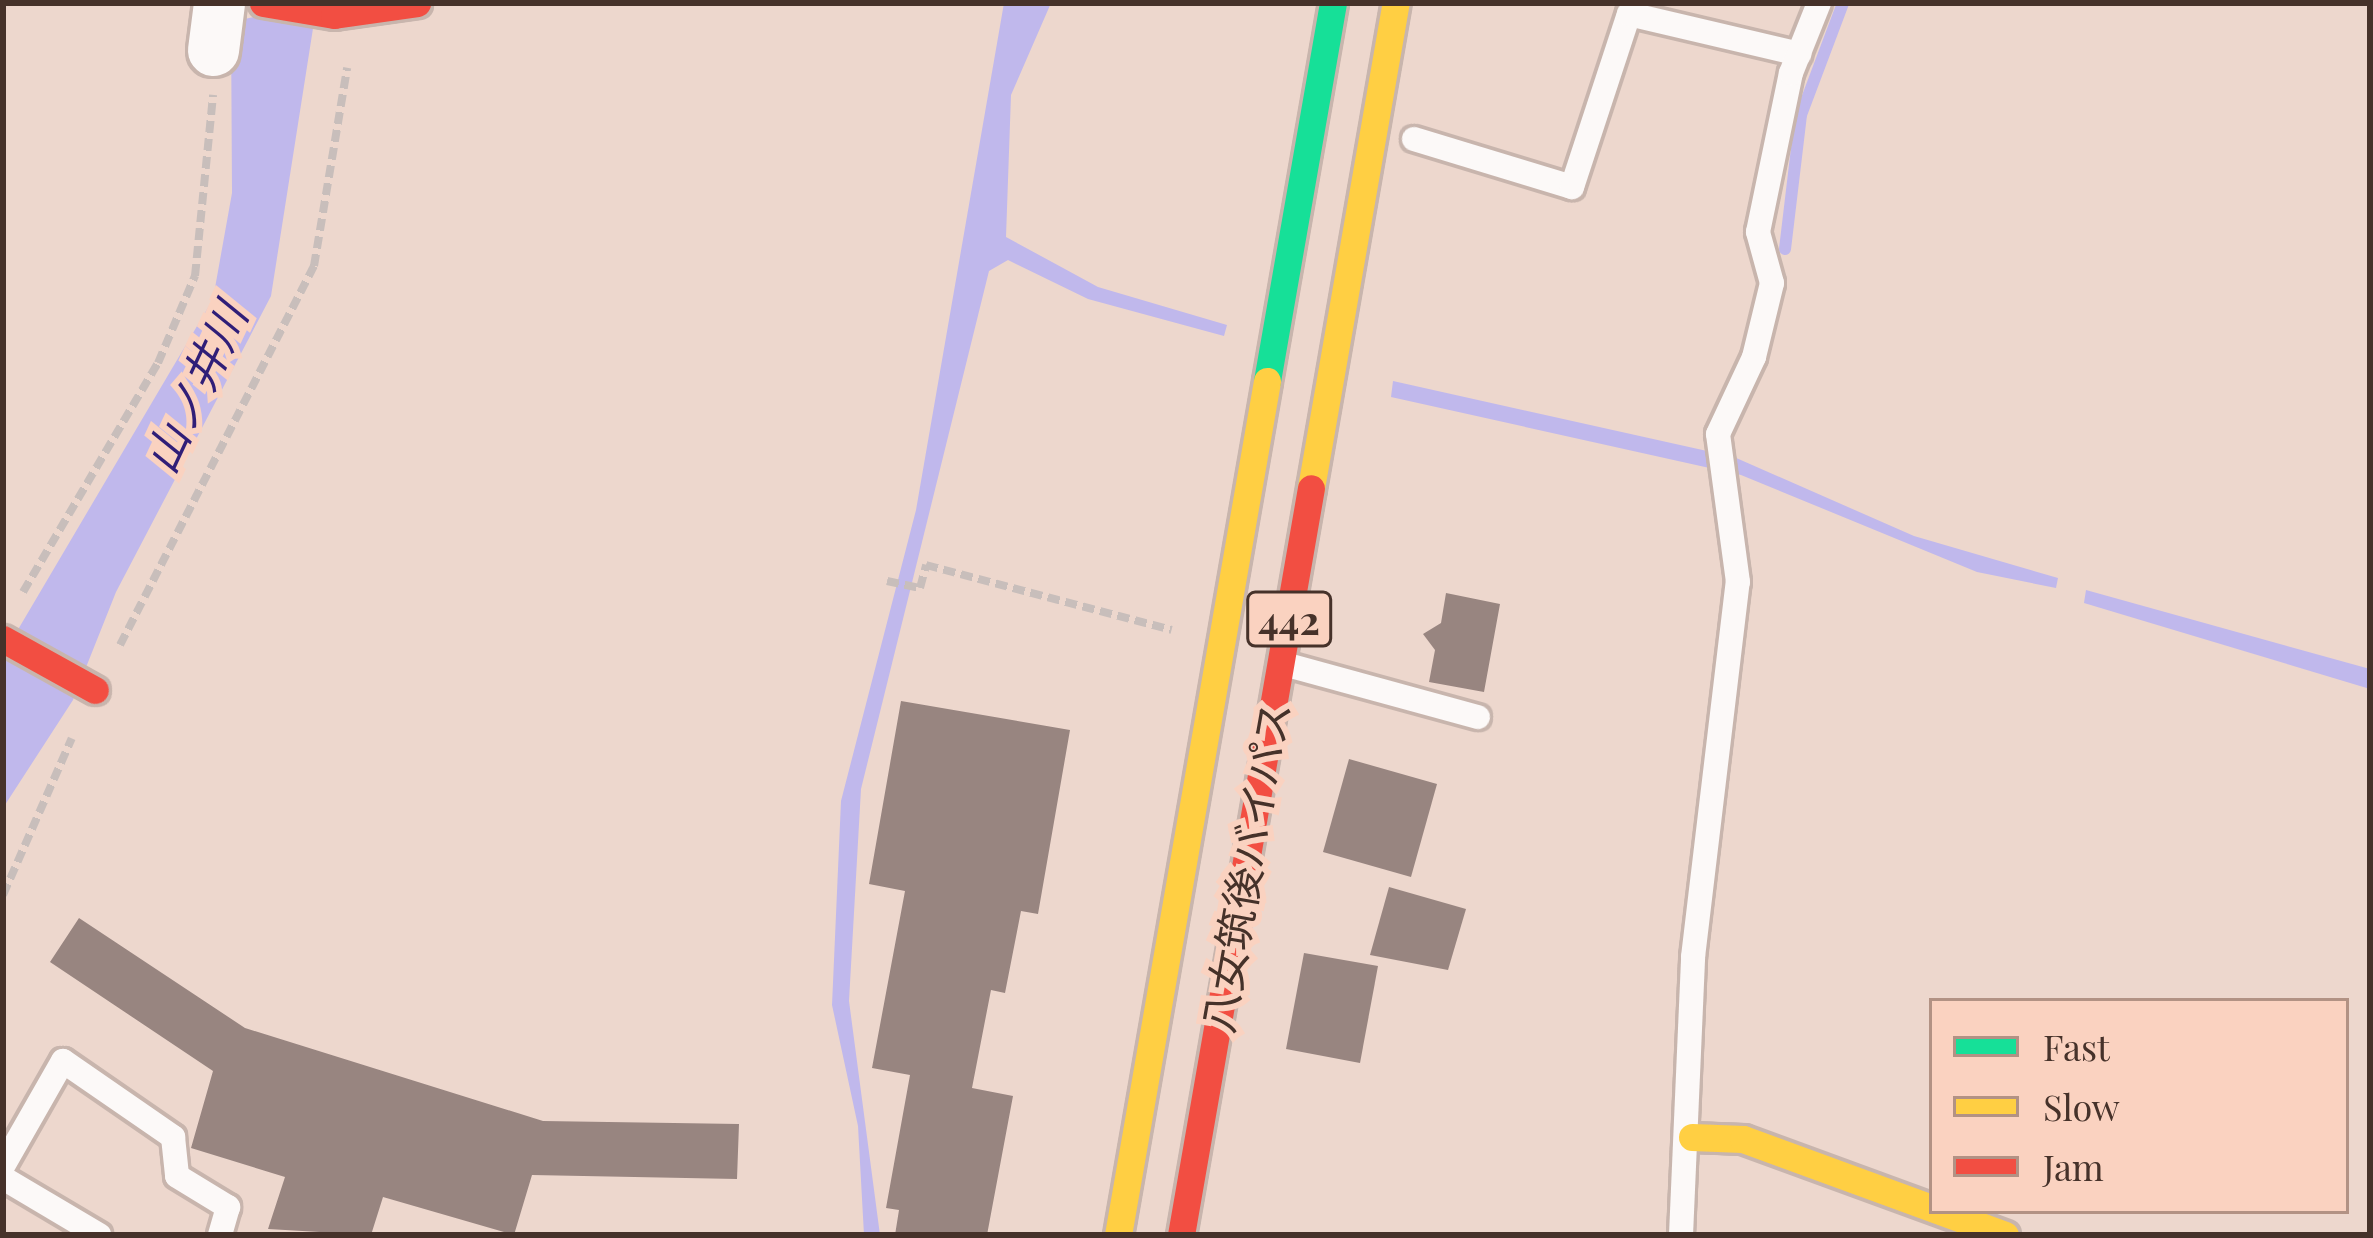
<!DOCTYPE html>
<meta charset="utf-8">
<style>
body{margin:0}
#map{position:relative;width:2373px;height:1238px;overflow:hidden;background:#edd7cd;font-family:"Playfair Display","Noto Sans JP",serif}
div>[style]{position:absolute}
.water>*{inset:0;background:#c0b8ec}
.stream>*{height:12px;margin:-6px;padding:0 6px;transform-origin:6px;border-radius:6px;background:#c0b8ec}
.building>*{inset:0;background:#988580}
.path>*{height:8px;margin-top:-4px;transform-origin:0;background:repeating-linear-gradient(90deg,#c8bebb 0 12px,transparent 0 18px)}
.roads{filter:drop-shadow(3px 0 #c8b5ad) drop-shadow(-3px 0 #c8b5ad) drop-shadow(0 3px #c8b5ad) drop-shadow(0 -3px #c8b5ad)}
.lane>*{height:24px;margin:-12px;padding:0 12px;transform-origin:12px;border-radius:12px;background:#fcf9f8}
.street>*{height:51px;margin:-25.5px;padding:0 25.5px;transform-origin:25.5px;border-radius:25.5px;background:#fcf9f8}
.fast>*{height:27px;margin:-13.5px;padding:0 13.5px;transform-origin:13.5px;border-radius:13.5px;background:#16e098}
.slow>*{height:27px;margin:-13.5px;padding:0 13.5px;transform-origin:13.5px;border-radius:13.5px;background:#ffcf43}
.jam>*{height:27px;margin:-13.5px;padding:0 13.5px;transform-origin:13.5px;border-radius:13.5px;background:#f24e42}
span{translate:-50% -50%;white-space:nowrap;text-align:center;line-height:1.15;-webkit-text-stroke:12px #fad2c0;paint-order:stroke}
.shield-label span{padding:3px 9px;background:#fad2c0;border:3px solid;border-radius:9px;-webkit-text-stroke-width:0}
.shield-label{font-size:39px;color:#46322a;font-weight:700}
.street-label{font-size:42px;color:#46322a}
.water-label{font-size:45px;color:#301e78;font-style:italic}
.frame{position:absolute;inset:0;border:6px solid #46322a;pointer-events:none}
.legend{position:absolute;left:1929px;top:998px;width:420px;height:216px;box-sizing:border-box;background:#fad2c0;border:3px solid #b29284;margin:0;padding:15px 21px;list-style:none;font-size:36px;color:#46322a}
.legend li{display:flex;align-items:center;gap:24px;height:60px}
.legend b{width:60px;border:3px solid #b29284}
</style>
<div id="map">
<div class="water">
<div style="clip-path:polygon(317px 3px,271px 296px,116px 592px,73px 700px,3px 808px,3px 655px,213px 299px,232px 193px,231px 22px)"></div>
<div style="clip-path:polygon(1004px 3px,1051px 3px,1011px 95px,1006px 237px,1098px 287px,1227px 325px,1224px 336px,1088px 299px,1008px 260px,989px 271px,861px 789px,849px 1001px,880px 1235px,864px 1235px,858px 1126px,832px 1005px,841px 801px,916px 510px)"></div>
<div style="clip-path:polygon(1393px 381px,1734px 457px,1914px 536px,2058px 578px,2056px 588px,1977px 572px,1741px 475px,1391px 397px)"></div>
<div style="clip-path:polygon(2086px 590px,2370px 669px,2370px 689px,2084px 603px)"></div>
</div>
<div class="stream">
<div style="left:1785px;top:249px;width:135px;rotate:-83.2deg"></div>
<div style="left:1801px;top:115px;width:120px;rotate:-69.4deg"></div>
</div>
<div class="building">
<div style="clip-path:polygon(1446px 593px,1500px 604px,1484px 692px,1429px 682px,1435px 650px,1423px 634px,1441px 623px)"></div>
<div style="clip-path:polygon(901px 701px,1070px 730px,1038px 914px,1021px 911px,1005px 993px,991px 990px,972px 1088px,1013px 1096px,987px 1235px,895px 1235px,899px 1210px,886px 1208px,910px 1075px,872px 1068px,905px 891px,869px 884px)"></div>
<div style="clip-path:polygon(1349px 759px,1437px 784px,1411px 877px,1323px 852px)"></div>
<div style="clip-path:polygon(1389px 887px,1466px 909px,1448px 970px,1370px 955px)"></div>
<div style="clip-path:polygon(79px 918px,245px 1028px,543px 1121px,739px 1124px,737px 1179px,532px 1175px,514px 1235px,383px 1197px,371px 1235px,268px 1229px,285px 1177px,191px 1148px,213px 1071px,50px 962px)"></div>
<div style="clip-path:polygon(1304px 953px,1378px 966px,1360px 1063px,1286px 1049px)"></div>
</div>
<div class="path">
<div style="left:887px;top:581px;width:34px;rotate:12deg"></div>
<div style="left:920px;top:588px;width:24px;rotate:-75deg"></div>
<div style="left:926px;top:565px;width:254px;rotate:14.8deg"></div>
<div style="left:23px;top:592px;width:266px;rotate:-59.5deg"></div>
<div style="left:158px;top:363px;width:95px;rotate:-67deg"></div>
<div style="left:195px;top:276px;width:182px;rotate:-84.3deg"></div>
<div style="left:120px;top:645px;width:426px;rotate:-62.9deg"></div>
<div style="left:314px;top:266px;width:201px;rotate:-80.5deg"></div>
<div style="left:3px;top:895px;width:171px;rotate:-66.3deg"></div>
</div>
<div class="roads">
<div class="lane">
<div style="left:1414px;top:139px;width:165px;rotate:16.9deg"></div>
<div style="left:1572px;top:187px;width:182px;rotate:-71.8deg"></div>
<div style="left:1629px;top:14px;width:175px;rotate:13.2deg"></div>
<div style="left:1284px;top:664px;width:201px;rotate:15.3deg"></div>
<div style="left:3px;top:1166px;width:121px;rotate:-60.3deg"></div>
<div style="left:63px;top:1061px;width:134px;rotate:34.6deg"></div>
<div style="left:173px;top:1137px;width:39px;rotate:84deg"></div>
<div style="left:177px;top:1176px;width:60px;rotate:31.3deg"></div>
<div style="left:228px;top:1207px;width:29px;rotate:106deg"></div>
<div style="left:3px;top:1178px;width:112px;rotate:30.7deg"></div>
<div style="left:1681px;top:1235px;width:278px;rotate:-87.5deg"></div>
<div style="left:1693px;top:957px;width:378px;rotate:-83.2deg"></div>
<div style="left:1738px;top:582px;width:149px;rotate:-97.7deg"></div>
<div style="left:1718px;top:434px;width:85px;rotate:-64.9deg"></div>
<div style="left:1754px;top:357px;width:76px;rotate:-76.3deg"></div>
<div style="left:1772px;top:283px;width:53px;rotate:-105.4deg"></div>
<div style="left:1758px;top:232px;width:162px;rotate:-78.3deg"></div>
<div style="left:1791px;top:73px;width:75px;rotate:-68.2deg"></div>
</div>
<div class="street">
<div style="left:213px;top:50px;width:47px;rotate:-82.7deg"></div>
</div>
<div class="fast">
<div style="left:1267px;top:381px;width:384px;rotate:-80.1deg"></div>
</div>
<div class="slow">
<div style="left:1311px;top:488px;width:492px;rotate:-80.1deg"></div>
<div style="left:1692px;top:1137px;width:51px;rotate:2.2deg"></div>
<div style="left:1743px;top:1139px;width:279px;rotate:20.1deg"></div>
<div style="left:1118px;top:1235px;width:867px;rotate:-80.1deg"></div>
</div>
<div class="jam">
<div style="left:263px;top:3px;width:72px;rotate:9.6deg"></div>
<div style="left:334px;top:15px;width:84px;rotate:-8.2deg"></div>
<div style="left:3px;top:639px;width:105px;rotate:29deg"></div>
<div style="left:1181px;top:1235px;width:758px;rotate:-80.13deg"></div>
</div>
</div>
<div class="shield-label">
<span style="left:1289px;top:619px">442</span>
</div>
<div class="street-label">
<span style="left:1245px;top:867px;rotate:-80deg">八女筑後バイパス</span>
</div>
<div class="water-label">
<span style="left:194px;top:387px;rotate:-65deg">山ノ井川</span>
</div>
<div class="frame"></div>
<ul class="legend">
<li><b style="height:15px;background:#16e098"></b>Fast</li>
<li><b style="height:15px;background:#ffcf43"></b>Slow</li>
<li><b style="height:15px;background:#f24e42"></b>Jam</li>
</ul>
</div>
